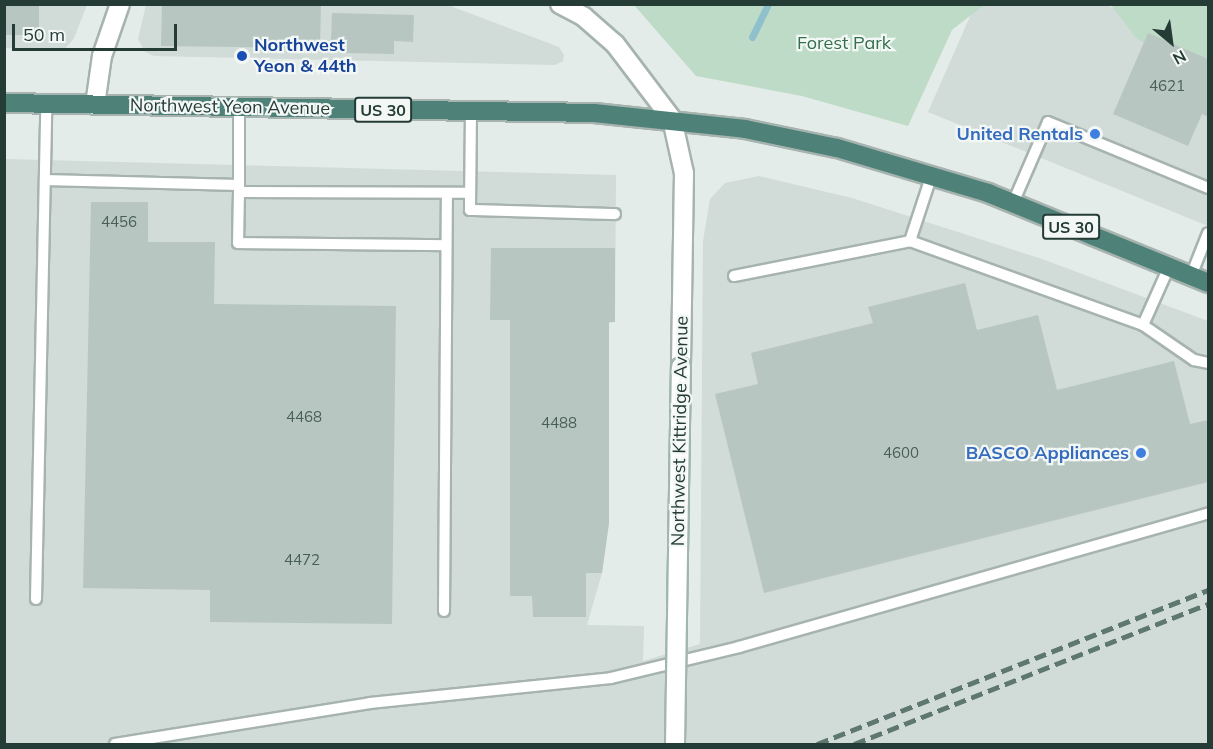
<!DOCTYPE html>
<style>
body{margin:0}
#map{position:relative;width:1213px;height:749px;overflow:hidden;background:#e3ece8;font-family:Mulish,sans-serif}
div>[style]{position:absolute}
.built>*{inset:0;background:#d1dbd7}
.green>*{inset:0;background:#bedbc7}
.stream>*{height:7px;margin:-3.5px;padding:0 3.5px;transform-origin:3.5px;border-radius:3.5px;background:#8fc0cc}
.building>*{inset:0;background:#b8c6c1}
.roads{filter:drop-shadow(2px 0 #a6b3af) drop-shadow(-2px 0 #a6b3af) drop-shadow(0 2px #a6b3af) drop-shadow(0 -2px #a6b3af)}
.service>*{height:10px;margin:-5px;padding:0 5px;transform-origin:5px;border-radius:5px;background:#fff}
.tertiary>*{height:18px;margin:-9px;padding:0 9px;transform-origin:9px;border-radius:9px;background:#fff}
.secondary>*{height:18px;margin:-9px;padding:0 9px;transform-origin:9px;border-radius:9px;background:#fff}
.trunk>*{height:18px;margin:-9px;padding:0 9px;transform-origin:9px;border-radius:9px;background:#4e8178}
.rail>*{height:4.5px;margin-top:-2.25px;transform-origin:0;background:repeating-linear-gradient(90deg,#5f7771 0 12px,transparent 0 18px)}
.bridges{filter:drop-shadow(2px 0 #a2b6b0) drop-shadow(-2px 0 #a2b6b0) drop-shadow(0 2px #a2b6b0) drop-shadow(0 -2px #a2b6b0)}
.secondary-bridge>*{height:18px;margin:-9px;padding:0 9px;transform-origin:9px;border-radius:9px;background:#fff}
.dots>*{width:16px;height:16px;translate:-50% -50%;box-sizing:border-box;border:3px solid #f3f8f6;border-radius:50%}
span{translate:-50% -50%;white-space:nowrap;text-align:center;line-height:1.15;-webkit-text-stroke:4.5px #f3f8f6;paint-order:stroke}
.number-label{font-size:15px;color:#495e59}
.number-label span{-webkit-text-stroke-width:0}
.shield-label span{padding:2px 4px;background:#f3f8f6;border:2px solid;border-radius:4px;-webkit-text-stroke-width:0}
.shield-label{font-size:16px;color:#243b36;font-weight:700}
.park-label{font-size:18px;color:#326f4c}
.transit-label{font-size:18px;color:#164399;font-weight:700}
.left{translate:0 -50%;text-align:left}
.street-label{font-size:18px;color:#243b36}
.shop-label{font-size:18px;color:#366cbe;font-weight:700}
.right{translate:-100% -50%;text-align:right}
.frame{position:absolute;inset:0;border:6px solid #243b36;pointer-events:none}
.north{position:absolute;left:1141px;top:12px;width:60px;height:60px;-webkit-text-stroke:4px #f3f8f6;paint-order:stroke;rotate:151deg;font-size:16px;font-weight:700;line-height:24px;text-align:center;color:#243b36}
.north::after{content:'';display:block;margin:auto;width:21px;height:27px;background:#243b36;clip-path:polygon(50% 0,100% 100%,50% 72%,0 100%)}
.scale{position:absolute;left:12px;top:24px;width:165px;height:27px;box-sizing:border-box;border:3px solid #243b36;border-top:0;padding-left:8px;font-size:18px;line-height:21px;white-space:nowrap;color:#243b36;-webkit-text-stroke:4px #f3f8f6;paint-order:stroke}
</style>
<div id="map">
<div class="built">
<div style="clip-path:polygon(5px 5px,87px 5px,74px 38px,65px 49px,5px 48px)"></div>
<div style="clip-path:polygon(146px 5px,448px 5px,559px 47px,564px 55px,563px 61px,555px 65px,154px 56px,145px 52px,138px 39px)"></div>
<div style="clip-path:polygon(975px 5px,1106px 5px,1208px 47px,1208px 226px,928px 112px)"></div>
<div style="clip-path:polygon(5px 159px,616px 175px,615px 322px,609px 323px,609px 523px,602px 573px,587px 625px,644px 626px,643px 661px,700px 644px,703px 241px,710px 199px,725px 183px,759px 176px,852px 198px,1042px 259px,1208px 321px,1208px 744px,5px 744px)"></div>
</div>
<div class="green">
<div style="clip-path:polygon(634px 5px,984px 5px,952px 30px,908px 126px,802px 96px,696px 76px)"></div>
<div style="clip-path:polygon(1111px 5px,1208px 5px,1208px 58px,1154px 49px,1136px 38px)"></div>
</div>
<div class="stream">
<div style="left:752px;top:37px;width:37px;rotate:-64deg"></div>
</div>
<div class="building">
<div style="clip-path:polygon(4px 4px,39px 4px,39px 35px,4px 35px)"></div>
<div style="clip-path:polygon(162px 4px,321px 4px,320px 48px,161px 46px)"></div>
<div style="clip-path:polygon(332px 13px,414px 15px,413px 42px,394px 41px,394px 54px,345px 53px,345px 40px,331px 40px)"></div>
<div style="clip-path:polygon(1148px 33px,1208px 59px,1208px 117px,1202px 114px,1188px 146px,1113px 114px)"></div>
<div style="clip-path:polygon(91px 202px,148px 202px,148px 242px,215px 242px,214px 304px,396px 306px,392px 624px,210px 622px,210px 590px,83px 588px)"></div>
<div style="clip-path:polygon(491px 248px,615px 248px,615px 322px,609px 322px,609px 523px,602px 573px,586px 573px,586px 617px,533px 617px,532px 596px,510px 596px,510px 320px,490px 320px)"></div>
<div style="clip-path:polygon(965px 283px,977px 330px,1038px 315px,1057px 390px,1174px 361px,1190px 424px,1208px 420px,1208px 482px,764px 593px,715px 394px,758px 384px,751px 353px,873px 323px,868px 307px)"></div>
</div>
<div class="roads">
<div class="service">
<div style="left:239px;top:107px;width:85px;rotate:90deg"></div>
<div style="left:239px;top:192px;width:231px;rotate:0.2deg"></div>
<div style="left:471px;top:112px;width:98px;rotate:90.6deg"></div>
<div style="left:470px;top:210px;width:145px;rotate:1.6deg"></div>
<div style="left:45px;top:180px;width:194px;rotate:1.5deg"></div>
<div style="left:239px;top:192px;width:51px;rotate:91.1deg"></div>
<div style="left:238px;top:243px;width:208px;rotate:0.6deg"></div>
<div style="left:1013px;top:203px;width:88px;rotate:-66.6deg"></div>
<div style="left:1048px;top:122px;width:173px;rotate:22.4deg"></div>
<div style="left:910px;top:241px;width:71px;rotate:-71.8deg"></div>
<div style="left:734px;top:276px;width:179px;rotate:-11.2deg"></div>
<div style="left:910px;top:241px;width:248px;rotate:19.8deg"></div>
<div style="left:1143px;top:325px;width:62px;rotate:34.5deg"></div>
<div style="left:1194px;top:360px;width:14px;rotate:12deg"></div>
<div style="left:1191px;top:276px;width:46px;rotate:-68.4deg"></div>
<div style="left:1143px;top:325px;width:64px;rotate:-65.9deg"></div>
<div style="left:36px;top:599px;width:495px;rotate:-88.8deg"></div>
<div style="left:444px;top:611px;width:418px;rotate:-89.6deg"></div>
<div style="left:115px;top:744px;width:258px;rotate:-9.1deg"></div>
<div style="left:370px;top:703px;width:242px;rotate:-5.9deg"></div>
<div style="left:611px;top:678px;width:132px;rotate:-13.6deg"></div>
<div style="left:739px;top:647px;width:488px;rotate:-15.9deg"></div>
</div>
<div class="tertiary">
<div style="left:95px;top:105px;width:49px;rotate:-81.9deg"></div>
<div style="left:102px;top:56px;width:55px;rotate:-70.9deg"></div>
</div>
<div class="secondary">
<div style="left:560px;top:4px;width:27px;rotate:28deg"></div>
<div style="left:584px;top:17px;width:41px;rotate:41.1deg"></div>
<div style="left:615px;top:44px;width:94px;rotate:52.8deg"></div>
<div style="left:672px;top:119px;width:55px;rotate:77.5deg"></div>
<div style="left:684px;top:173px;width:194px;rotate:90.9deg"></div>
</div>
<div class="trunk">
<div style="left:4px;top:103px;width:590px;rotate:0.97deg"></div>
<div style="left:594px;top:113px;width:152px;rotate:6deg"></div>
<div style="left:745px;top:129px;width:94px;rotate:11.7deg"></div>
<div style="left:837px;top:148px;width:158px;rotate:16.6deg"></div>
<div style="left:988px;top:193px;width:238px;rotate:22.2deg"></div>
</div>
</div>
<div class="rail">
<div style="left:817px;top:744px;width:420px;rotate:-21.5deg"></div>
<div style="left:854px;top:744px;width:381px;rotate:-21.6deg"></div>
</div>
<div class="bridges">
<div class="secondary-bridge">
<div style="left:675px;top:744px;width:377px;rotate:-89.1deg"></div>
</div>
</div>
<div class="dots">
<div style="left:242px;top:56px;background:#1a4fb4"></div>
<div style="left:1095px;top:134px;background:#3f7fe0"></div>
<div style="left:1141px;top:453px;background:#3f7fe0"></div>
</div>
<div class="number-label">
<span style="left:1167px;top:86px">4621</span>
<span style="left:119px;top:222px">4456</span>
<span style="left:304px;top:417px">4468</span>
<span style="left:559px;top:423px">4488</span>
<span style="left:901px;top:453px">4600</span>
<span style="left:302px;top:560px">4472</span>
</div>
<div class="shield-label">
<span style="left:383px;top:110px">US 30</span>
<span style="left:1071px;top:227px">US 30</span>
</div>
<div class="park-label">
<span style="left:844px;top:43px">Forest Park</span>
</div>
<div class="transit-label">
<span class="left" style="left:254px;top:56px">Northwest<br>Yeon &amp; 44th</span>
</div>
<div class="street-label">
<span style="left:230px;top:107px;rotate:1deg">Northwest Yeon Avenue</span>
<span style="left:680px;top:431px;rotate:-89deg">Northwest Kittridge Avenue</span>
</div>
<div class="shop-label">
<span class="right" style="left:1083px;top:134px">United Rentals</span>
<span class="right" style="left:1129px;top:453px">BASCO Appliances</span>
</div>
<div class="frame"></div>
<div class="north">N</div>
<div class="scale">50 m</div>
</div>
